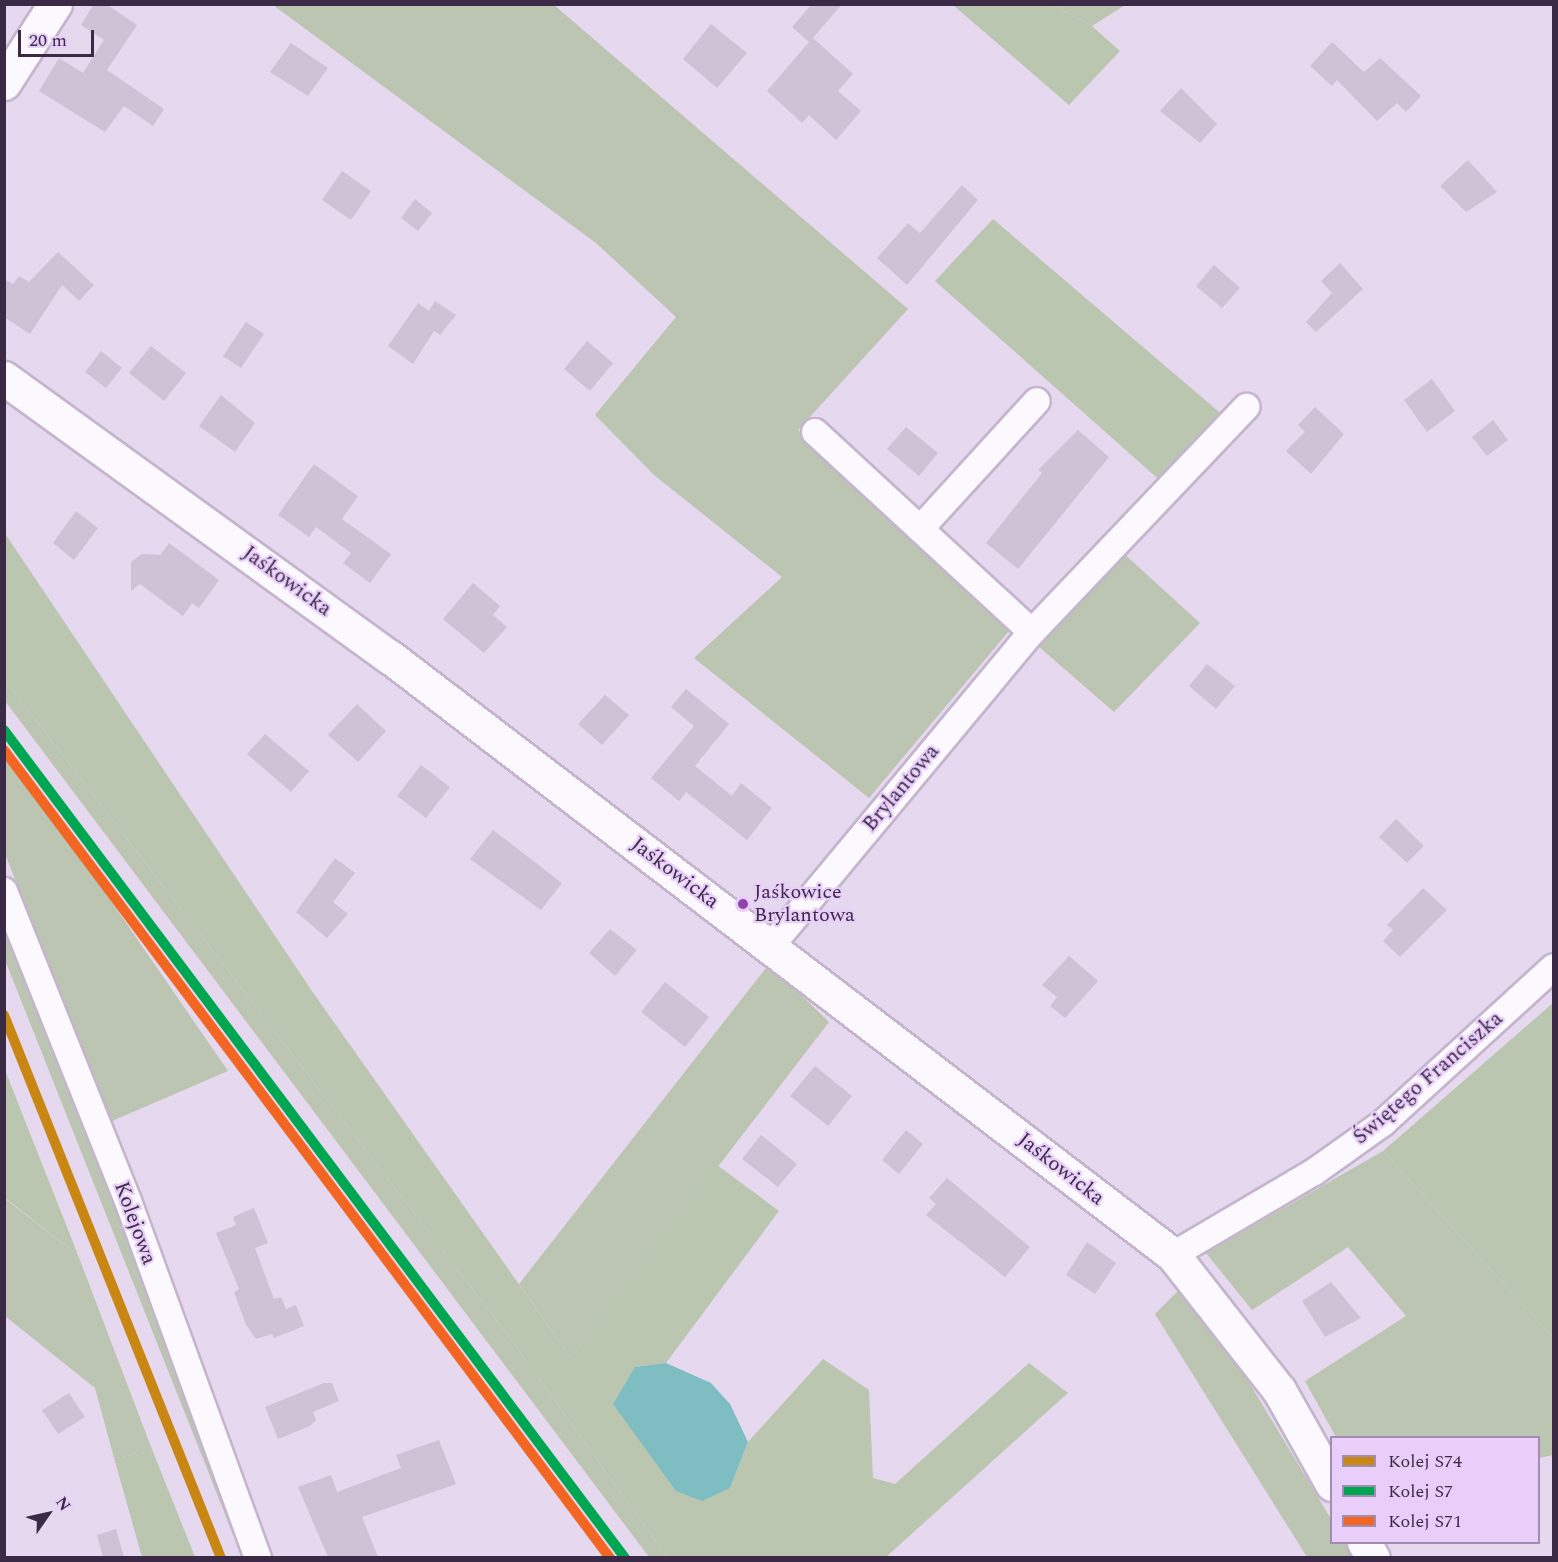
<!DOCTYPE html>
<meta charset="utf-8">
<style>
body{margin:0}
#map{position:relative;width:1558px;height:1562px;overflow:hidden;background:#e6d8ef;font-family:Spectral,serif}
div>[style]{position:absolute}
.green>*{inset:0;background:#bbc5b2}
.forest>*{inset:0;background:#bbc6b0}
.water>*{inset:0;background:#7ebdc2}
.building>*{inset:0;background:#cfc2d7}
.roads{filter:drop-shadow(2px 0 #c4b5cd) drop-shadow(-2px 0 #c4b5cd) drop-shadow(0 2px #c4b5cd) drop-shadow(0 -2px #c4b5cd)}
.minor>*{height:26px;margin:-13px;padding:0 13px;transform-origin:13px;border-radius:13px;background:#fbf9fd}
.tertiary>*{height:33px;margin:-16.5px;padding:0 16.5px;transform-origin:16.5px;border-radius:16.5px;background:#fbf9fd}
.rail-1>*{height:10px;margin:-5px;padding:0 5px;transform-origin:5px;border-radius:5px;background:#c88712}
.rail-2>*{height:10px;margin:-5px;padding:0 5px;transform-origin:5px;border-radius:5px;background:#00a651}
.rail-3>*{height:10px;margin:-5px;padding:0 5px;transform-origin:5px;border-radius:5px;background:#f26522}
.dots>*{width:16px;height:16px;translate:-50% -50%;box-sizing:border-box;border:3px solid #e8cef9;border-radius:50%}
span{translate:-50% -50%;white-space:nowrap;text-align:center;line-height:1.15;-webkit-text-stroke:4.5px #e8cef9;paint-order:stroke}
.bus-label{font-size:20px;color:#3b2a46}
.left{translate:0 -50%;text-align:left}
.street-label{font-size:21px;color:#3b2a46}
.frame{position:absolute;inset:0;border:6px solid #3b2a46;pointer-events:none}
.legend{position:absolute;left:1330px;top:1436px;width:210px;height:108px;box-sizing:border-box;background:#e8cef9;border:2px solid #a38cb1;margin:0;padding:8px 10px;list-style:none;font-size:18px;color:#3b2a46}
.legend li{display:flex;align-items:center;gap:12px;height:30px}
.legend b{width:30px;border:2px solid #a38cb1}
.north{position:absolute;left:18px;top:1484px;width:60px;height:60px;-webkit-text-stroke:4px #e8cef9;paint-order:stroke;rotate:56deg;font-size:16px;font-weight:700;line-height:24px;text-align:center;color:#3b2a46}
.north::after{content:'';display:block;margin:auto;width:21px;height:27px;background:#3b2a46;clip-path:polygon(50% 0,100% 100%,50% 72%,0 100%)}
.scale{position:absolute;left:18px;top:30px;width:76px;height:27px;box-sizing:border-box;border:3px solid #3b2a46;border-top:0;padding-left:8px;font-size:18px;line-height:21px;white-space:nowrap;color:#3b2a46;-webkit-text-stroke:4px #e8cef9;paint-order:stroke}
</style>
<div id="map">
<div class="green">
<div style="clip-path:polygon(273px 5px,554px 5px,908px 309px,798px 430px,1014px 625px,869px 798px,694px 658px,782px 577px,654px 475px,595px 415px,676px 317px,596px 243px)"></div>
<div style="clip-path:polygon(1053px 5px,1125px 5px,1092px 26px)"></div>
<div style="clip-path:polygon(1121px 551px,1200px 623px,1114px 712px,1038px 646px)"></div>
<div style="clip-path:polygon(5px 680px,507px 1334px,667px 1557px,649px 1557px,5px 701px)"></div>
<div style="clip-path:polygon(4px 754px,58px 824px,228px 1071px,112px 1121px,5px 854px)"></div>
<div style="clip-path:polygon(4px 907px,250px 1557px,242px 1557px,5px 960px)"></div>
<div style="clip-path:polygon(769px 964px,829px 1022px,571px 1358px,519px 1284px)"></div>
<div style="clip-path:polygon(1383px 1151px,1553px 1338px,1553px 1455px,1539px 1458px,1538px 1438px,1336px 1437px,1305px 1381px,1406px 1316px,1348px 1247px,1252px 1310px,1206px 1253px)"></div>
<div style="clip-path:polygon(4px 1198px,78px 1255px,153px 1452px,114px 1458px,95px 1388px,5px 1316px)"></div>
<div style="clip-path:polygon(1178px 1291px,1238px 1364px,1331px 1519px,1332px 1542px,1346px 1543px,1355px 1557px,1307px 1557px,1155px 1314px)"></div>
</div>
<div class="forest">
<div style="clip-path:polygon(953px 5px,1053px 5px,1092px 26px,1120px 51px,1069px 105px)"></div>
<div style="clip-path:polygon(993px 219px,1225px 417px,1164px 484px,935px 281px)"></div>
<div style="clip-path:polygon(4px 532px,314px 994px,571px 1358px,717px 1165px,779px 1211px,666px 1363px,635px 1367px,730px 1488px,748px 1442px,823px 1359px,869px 1390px,873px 1478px,895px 1484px,1029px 1363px,1068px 1393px,886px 1557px,667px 1557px,507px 1334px,5px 680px)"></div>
<div style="clip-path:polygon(1553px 1003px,1553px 1338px,1383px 1151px)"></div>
<div style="clip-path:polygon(5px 1070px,78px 1255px,5px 1198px)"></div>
<div style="clip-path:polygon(153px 1452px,195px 1557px,142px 1557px,114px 1458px)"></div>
</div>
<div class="water">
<div style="clip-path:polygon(666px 1363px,711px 1383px,730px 1404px,748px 1442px,730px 1488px,702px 1501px,676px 1491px,613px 1404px,635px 1367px)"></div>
</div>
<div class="building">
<div style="clip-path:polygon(94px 4px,106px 4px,137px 25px,107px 70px,164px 109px,153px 126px,124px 106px,105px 132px,39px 91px,59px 58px,83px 73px,104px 40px,81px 25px)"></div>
<div style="clip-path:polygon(812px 4px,842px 4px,813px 38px,853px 74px,838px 91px,861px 111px,836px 140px,809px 115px,802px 123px,767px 91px,809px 42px,792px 27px)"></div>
<div style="clip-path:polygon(711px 24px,747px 53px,717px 88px,683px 59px)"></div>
<div style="clip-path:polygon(1332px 42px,1364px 72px,1380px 58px,1421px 96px,1406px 112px,1397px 103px,1377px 121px,1337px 80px,1332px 86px,1310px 66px)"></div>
<div style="clip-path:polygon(291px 43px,328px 68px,308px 96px,270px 72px)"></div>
<div style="clip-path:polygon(1181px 88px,1217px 124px,1200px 143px,1160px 111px)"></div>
<div style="clip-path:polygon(1468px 160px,1497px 192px,1466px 212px,1440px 186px)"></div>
<div style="clip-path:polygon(342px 171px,371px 191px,351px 220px,322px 200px)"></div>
<div style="clip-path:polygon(962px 185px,978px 200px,907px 285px,877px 258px,908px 223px,920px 233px)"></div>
<div style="clip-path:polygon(415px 199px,432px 213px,418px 231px,401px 218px)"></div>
<div style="clip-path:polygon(58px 252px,94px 285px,79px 301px,62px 285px,30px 334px,4px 317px,4px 279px,13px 284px,19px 276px,29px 282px)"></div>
<div style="clip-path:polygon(1340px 263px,1363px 289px,1316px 332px,1306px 322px,1332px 293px,1321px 281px)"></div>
<div style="clip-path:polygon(1214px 265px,1240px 288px,1222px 308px,1196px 286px)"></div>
<div style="clip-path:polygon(435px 301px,456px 315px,440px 335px,434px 331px,413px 364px,388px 346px,418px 303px,429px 311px)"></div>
<div style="clip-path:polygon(246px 322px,264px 334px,241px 368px,223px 356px)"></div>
<div style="clip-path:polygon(587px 341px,613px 363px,590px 391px,564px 369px)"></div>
<div style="clip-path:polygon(151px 346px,186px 373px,164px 401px,129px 373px)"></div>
<div style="clip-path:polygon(101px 351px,122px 368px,106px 388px,85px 372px)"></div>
<div style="clip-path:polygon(1432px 379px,1455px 411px,1427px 432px,1404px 400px)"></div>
<div style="clip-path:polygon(221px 395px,255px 423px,235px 452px,199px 426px)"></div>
<div style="clip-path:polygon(1315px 407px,1344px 434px,1311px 474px,1286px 451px,1305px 432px,1298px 425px)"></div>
<div style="clip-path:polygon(1493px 420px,1508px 440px,1487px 456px,1472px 437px)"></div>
<div style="clip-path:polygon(906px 427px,938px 453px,919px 476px,887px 449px)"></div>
<div style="clip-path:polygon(1078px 430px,1109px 457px,1018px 569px,986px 543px,1042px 473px,1038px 470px)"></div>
<div style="clip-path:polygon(314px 464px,358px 496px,342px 519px,391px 554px,370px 583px,343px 563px,351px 553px,316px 527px,309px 537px,278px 515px)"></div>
<div style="clip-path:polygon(76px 511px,98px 528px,74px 560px,53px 543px)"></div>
<div style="clip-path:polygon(169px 543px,219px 580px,199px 608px,192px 603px,183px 616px,140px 584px,131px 591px,131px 562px,142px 554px,160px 555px)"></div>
<div style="clip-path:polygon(473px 583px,500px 606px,493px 615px,507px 627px,484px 653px,443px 619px)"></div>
<div style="clip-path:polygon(1207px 664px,1235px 686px,1216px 709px,1189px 686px)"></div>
<div style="clip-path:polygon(686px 689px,729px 724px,695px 766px,732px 796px,741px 783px,772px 808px,747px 840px,686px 792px,679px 801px,651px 778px,694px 726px,671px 707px)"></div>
<div style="clip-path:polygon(605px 695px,629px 715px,602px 745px,578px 724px)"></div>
<div style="clip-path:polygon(357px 704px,386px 731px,358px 762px,328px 735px)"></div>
<div style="clip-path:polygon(265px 734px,309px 771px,291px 792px,247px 754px)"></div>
<div style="clip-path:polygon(421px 765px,450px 787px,426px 818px,397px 796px)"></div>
<div style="clip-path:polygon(1396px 819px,1424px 846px,1407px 863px,1379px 837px)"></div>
<div style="clip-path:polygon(493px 830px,562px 883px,541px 910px,470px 859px)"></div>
<div style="clip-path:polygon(335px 858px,355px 873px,333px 902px,348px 914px,327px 938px,296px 912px)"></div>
<div style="clip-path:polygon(1423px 888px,1447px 910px,1400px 957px,1383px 941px,1393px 930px,1387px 925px)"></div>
<div style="clip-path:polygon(610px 929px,637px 950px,615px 976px,589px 953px)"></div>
<div style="clip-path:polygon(1069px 956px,1098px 981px,1065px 1018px,1050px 1006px,1057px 997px,1042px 985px)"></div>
<div style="clip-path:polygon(665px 982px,709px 1017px,685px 1047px,641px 1012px)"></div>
<div style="clip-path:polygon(815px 1066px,852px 1096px,828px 1126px,790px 1096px)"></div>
<div style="clip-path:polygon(906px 1130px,923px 1144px,899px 1174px,882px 1160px)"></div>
<div style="clip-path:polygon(761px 1135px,797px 1164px,778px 1187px,742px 1159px)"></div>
<div style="clip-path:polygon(947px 1178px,1030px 1247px,1005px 1277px,926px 1215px,936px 1204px,929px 1198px)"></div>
<div style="clip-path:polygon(254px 1208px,268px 1243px,255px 1248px,274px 1299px,281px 1297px,286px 1309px,296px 1305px,304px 1326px,274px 1338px,272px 1334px,256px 1339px,246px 1325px,234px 1292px,239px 1289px,216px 1233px,236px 1225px,233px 1217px)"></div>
<div style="clip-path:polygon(1087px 1242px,1116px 1263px,1095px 1294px,1066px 1275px)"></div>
<div style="clip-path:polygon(1331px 1282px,1361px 1318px,1325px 1337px,1302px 1301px)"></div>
<div style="clip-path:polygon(324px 1383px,332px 1383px,339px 1401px,313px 1412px,316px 1420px,310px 1426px,278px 1439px,265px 1407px)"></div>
<div style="clip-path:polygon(69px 1393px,85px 1417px,58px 1434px,42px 1410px)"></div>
<div style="clip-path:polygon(439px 1440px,456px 1484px,362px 1517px,378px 1557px,328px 1557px,298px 1487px,331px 1475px,337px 1492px,401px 1468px,396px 1455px)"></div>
<div style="clip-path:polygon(116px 1529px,124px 1557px,103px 1557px,97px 1535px)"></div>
</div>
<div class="roads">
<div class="minor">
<div style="left:815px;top:432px;width:295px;rotate:42.7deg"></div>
<div style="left:920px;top:529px;width:173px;rotate:-47.6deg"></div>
<div style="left:4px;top:891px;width:334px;rotate:68.2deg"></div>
<div style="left:128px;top:1201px;width:380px;rotate:70deg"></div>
<div style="left:771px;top:946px;width:408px;rotate:-50.3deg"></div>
<div style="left:1032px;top:632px;width:311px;rotate:-46.4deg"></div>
<div style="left:1173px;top:1255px;width:164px;rotate:-30.5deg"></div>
<div style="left:1314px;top:1172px;width:85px;rotate:-35.4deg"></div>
<div style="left:1383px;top:1123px;width:231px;rotate:-42.4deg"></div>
</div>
<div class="tertiary">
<div style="left:4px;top:83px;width:94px;rotate:-57.2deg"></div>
<div style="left:4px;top:378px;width:476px;rotate:35.9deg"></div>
<div style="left:390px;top:657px;width:985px;rotate:37.37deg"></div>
<div style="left:1173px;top:1255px;width:172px;rotate:51.9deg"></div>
<div style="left:1279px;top:1390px;width:108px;rotate:60.6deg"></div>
<div style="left:1364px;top:1542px;width:18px;rotate:61deg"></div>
</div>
</div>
<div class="rail-1">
<div style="left:4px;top:1015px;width:585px;rotate:68.22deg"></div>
</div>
<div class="rail-2">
<div style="left:4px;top:730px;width:1035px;rotate:53.13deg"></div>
</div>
<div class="rail-3">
<div style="left:4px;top:750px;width:1010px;rotate:53.13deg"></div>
</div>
<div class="dots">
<div style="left:743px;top:904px;background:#8e44ad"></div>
</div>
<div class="bus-label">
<span class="left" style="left:754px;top:904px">Jaśkowice<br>Brylantowa</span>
</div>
<div class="street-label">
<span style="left:287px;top:581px;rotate:36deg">Jaśkowicka</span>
<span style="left:901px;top:788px;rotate:-50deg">Brylantowa</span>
<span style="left:675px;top:873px;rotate:37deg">Jaśkowicka</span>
<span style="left:1428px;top:1078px;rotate:-41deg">Świętego Franciszka</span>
<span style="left:1061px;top:1169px;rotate:38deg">Jaśkowicka</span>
<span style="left:135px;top:1223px;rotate:70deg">Kolejowa</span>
</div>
<div class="frame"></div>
<ul class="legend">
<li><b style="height:8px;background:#c88712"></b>Kolej S74</li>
<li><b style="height:8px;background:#00a651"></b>Kolej S7</li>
<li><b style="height:8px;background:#f26522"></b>Kolej S71</li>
</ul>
<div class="north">N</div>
<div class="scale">20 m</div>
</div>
